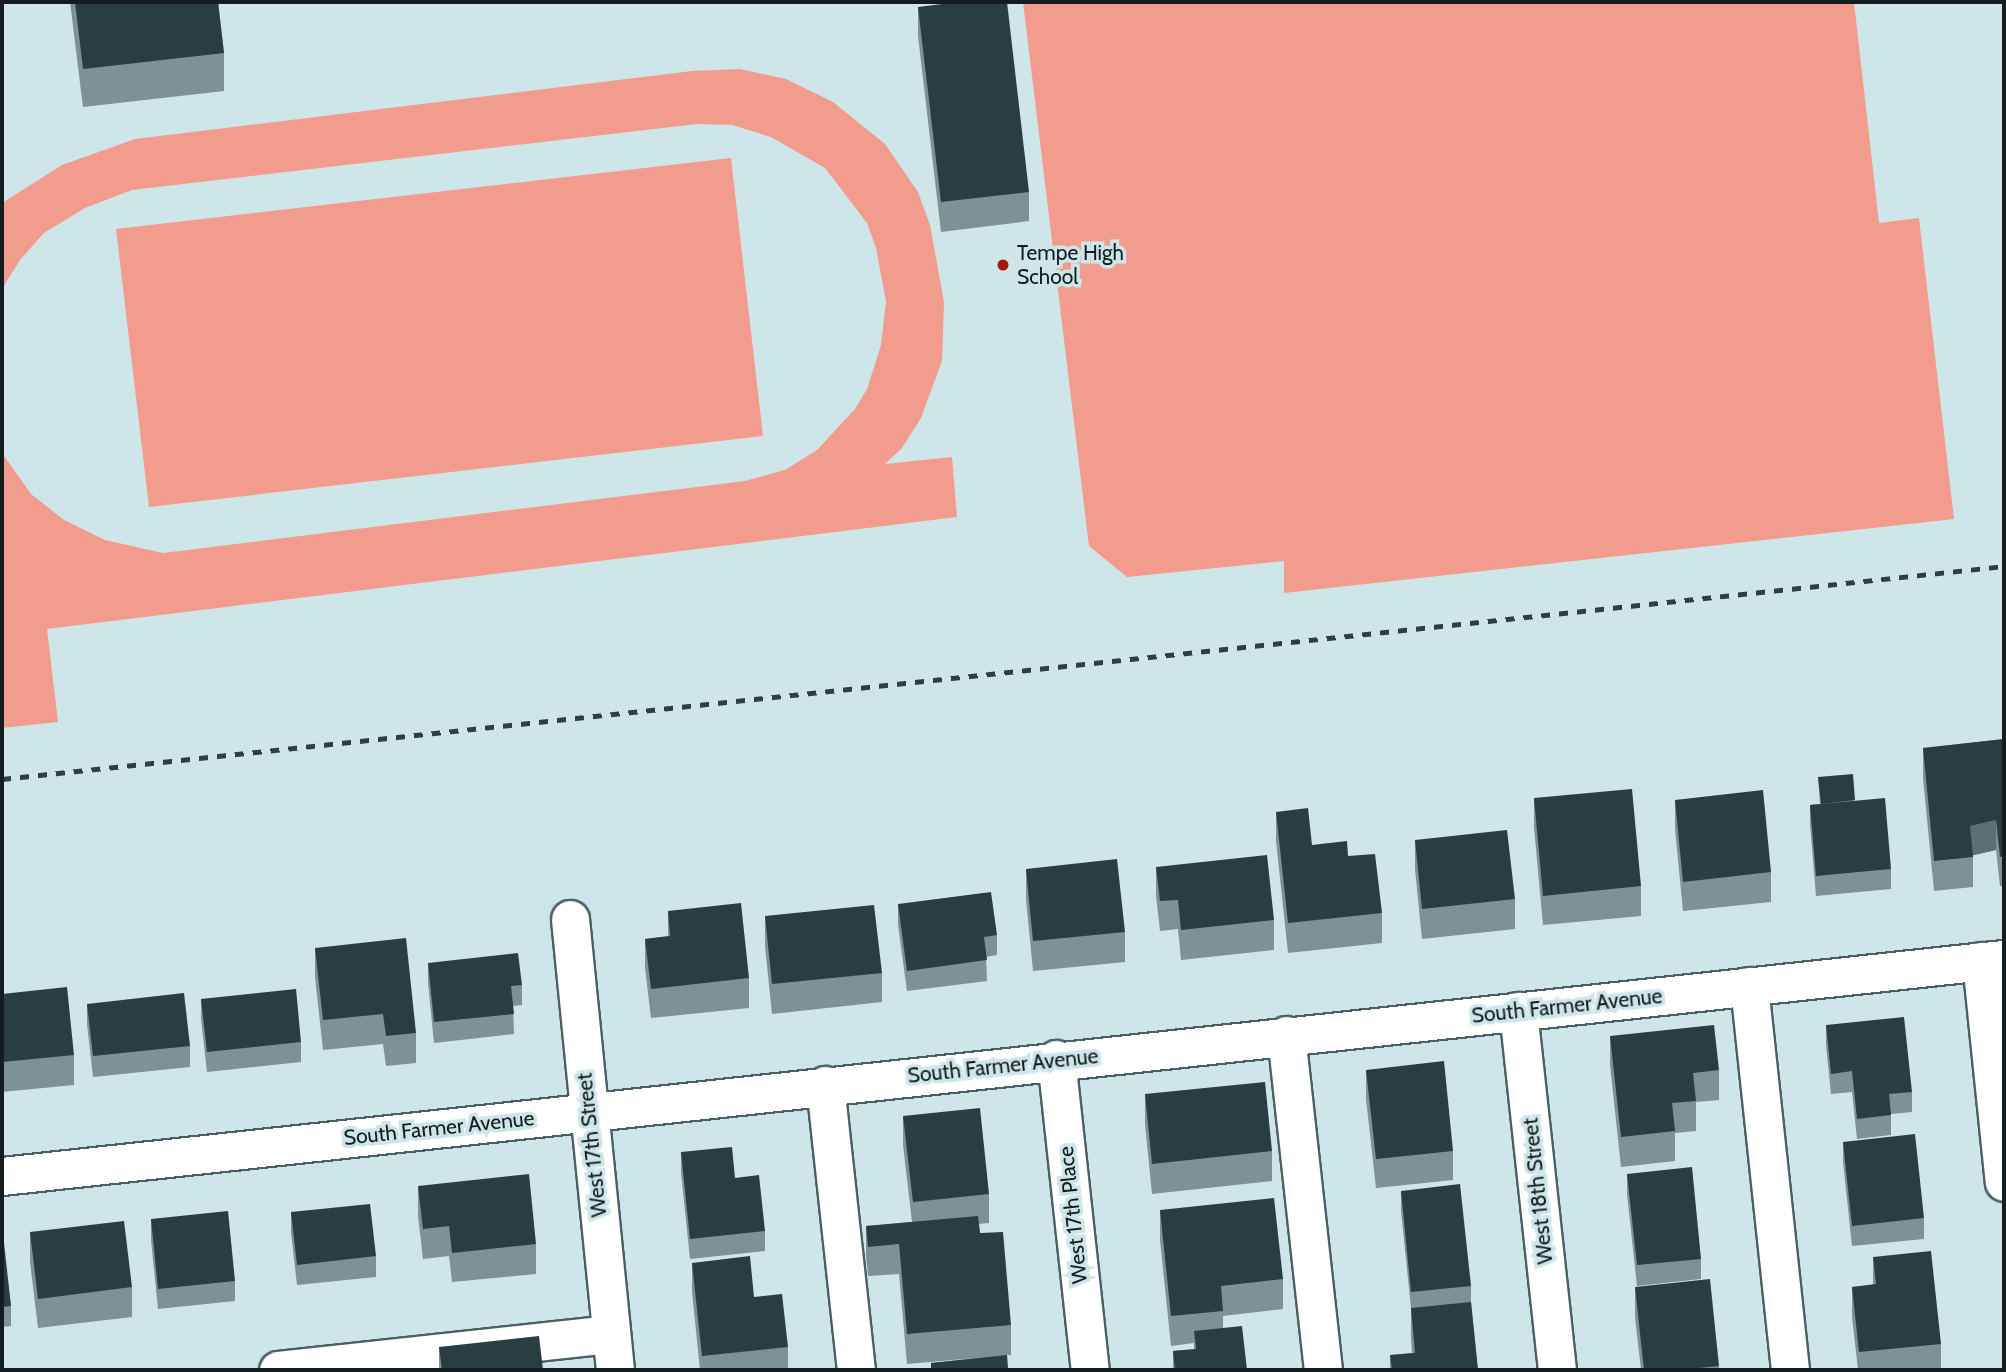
<!DOCTYPE html>
<style>
body{margin:0}
#map{position:relative;width:2006px;height:1372px;overflow:hidden;background:#cee6ea;font-family:Cabin,sans-serif}
div>[style]{position:absolute}
.green>*{inset:0;background:#f29c8d}
.roads{filter:drop-shadow(2px 0 #4b6064) drop-shadow(-2px 0 #4b6064) drop-shadow(0 2px #4b6064) drop-shadow(0 -2px #4b6064)}
.minor>*{height:37px;margin:-18.5px;padding:0 18.5px;transform-origin:18.5px;border-radius:18.5px;background:#fff}
.rail>*{height:5px;margin-top:-2.5px;transform-origin:0;background:repeating-linear-gradient(90deg,#313d3f 0 9px,transparent 0 18px)}
.wall>*{inset:0;background:#7c9296}
.shaded-wall>*{inset:0;background:#5a7074}
.building>*{inset:0;background:#293e41}
.dots>*{width:19px;height:19px;translate:-50% -50%;box-sizing:border-box;border:4px solid #cee6ea;border-radius:50%}
span{translate:-50% -50%;white-space:nowrap;text-align:center;line-height:1.15;-webkit-text-stroke:7px #cee6ea;paint-order:stroke}
.poi-label{font-size:21px;color:#131c1e}
.left{translate:0 -50%;text-align:left}
.street-label{font-size:21px;color:#131c1e}
.frame{position:absolute;inset:0;border:4px solid #131c1e;pointer-events:none}
</style>
<div id="map">
<div class="green">
<div style="clip-path:polygon(1023px 2px,1854px 2px,1879px 223px,1919px 218px,1954px 519px,1284px 593px,1284px 561px,1127px 577px,1089px 546px)"></div>
<div style="clip-path:polygon(740px 69px,786px 79px,833px 102px,885px 144px,918px 192px,930px 225px,944px 302px,942px 361px,921px 418px,902px 448px,885px 464px,952px 457px,957px 517px,47px 629px,58px 722px,2px 728px,2px 453px,31px 494px,64px 520px,105px 540px,163px 553px,745px 481px,785px 470px,817px 450px,855px 409px,867px 389px,881px 345px,886px 301px,876px 248px,867px 223px,825px 168px,771px 137px,732px 125px,697px 124px,132px 190px,85px 208px,44px 233px,20px 260px,2px 289px,2px 203px,62px 165px,135px 139px,692px 71px)"></div>
<div style="clip-path:polygon(731px 158px,763px 436px,149px 507px,116px 229px)"></div>
</div>
<div class="roads">
<div class="minor">
<div style="left:570px;top:919px;width:453px;rotate:84.3deg"></div>
<div style="left:1981px;top:961px;width:222px;rotate:84.1deg"></div>
<div style="left:1749px;top:986px;width:386px;rotate:83.9deg"></div>
<div style="left:1518px;top:1011px;width:361px;rotate:83.8deg"></div>
<div style="left:1286px;top:1035px;width:337px;rotate:83.7deg"></div>
<div style="left:1056px;top:1059px;width:313px;rotate:83.8deg"></div>
<div style="left:825px;top:1085px;width:287px;rotate:83.8deg"></div>
<div style="left:2px;top:1176px;width:2014px;rotate:-6.19deg"></div>
<div style="left:278px;top:1370px;width:335px;rotate:-6.2deg"></div>
</div>
</div>
<div class="rail">
<div style="left:2px;top:779px;width:2013px;rotate:-6.07deg"></div>
</div>
<div class="wall">
<div style="clip-path:polygon(70px 2px,218px 2px,224px 53px,224px 91px,83px 107px)"></div>
<div style="clip-path:polygon(918px 7px,1029px 192px,1029px 221px,941px 232px,918px 36px)"></div>
<div style="clip-path:polygon(2004px 739px,2004px 886px,2000px 886px,1996px 850px,1973px 855px,1973px 887px,1934px 891px,1923px 778px,1923px 748px)"></div>
<div style="clip-path:polygon(1818px 777px,1855px 801px,1891px 869px,1891px 889px,1816px 896px,1810px 825px,1810px 805px,1820px 804px)"></div>
<div style="clip-path:polygon(1534px 798px,1641px 886px,1641px 916px,1543px 925px,1534px 828px)"></div>
<div style="clip-path:polygon(1675px 800px,1771px 872px,1771px 902px,1683px 911px,1675px 829px)"></div>
<div style="clip-path:polygon(1276px 812px,1312px 845px,1348px 856px,1382px 913px,1382px 943px,1288px 953px,1276px 841px)"></div>
<div style="clip-path:polygon(1415px 840px,1515px 899px,1515px 929px,1422px 939px,1415px 869px)"></div>
<div style="clip-path:polygon(1156px 867px,1274px 920px,1274px 950px,1181px 960px,1178px 929px,1160px 931px,1156px 896px)"></div>
<div style="clip-path:polygon(1026px 869px,1125px 932px,1125px 962px,1033px 971px,1026px 899px)"></div>
<div style="clip-path:polygon(898px 904px,997px 935px,997px 955px,986px 957px,987px 981px,907px 991px,898px 925px)"></div>
<div style="clip-path:polygon(668px 911px,749px 978px,749px 1008px,651px 1018px,645px 968px,645px 939px,668px 936px)"></div>
<div style="clip-path:polygon(765px 916px,882px 973px,882px 1002px,772px 1014px,765px 946px)"></div>
<div style="clip-path:polygon(315px 948px,416px 1033px,416px 1063px,386px 1066px,383px 1044px,323px 1050px,315px 977px)"></div>
<div style="clip-path:polygon(428px 963px,522px 985px,522px 1005px,513px 1006px,514px 1034px,434px 1043px,428px 983px)"></div>
<div style="clip-path:polygon(2px 994px,74px 1055px,74px 1085px,2px 1092px)"></div>
<div style="clip-path:polygon(201px 999px,301px 1042px,301px 1062px,207px 1072px,201px 1019px)"></div>
<div style="clip-path:polygon(87px 1004px,190px 1046px,190px 1067px,93px 1077px,87px 1024px)"></div>
<div style="clip-path:polygon(1826px 1025px,1912px 1092px,1912px 1112px,1891px 1114px,1891px 1135px,1857px 1139px,1852px 1092px,1831px 1094px,1826px 1045px)"></div>
<div style="clip-path:polygon(1610px 1036px,1719px 1070px,1719px 1100px,1696px 1102px,1696px 1131px,1675px 1133px,1675px 1161px,1621px 1167px,1610px 1065px)"></div>
<div style="clip-path:polygon(1366px 1070px,1453px 1151px,1453px 1180px,1376px 1188px,1366px 1099px)"></div>
<div style="clip-path:polygon(1145px 1094px,1272px 1151px,1272px 1181px,1152px 1194px,1145px 1124px)"></div>
<div style="clip-path:polygon(903px 1116px,989px 1194px,989px 1223px,979px 1224px,980px 1233px,1011px 1325px,1011px 1355px,1007px 1355px,1008px 1370px,931px 1370px,931px 1363px,987px 1357px,907px 1364px,899px 1274px,868px 1276px,866px 1256px,866px 1226px,912px 1222px,903px 1145px)"></div>
<div style="clip-path:polygon(1843px 1142px,1924px 1218px,1924px 1239px,1852px 1246px,1843px 1162px)"></div>
<div style="clip-path:polygon(681px 1152px,735px 1178px,765px 1231px,765px 1251px,690px 1259px,681px 1173px)"></div>
<div style="clip-path:polygon(1627px 1174px,1701px 1259px,1701px 1279px,1637px 1286px,1627px 1194px)"></div>
<div style="clip-path:polygon(418px 1186px,536px 1244px,536px 1274px,452px 1282px,449px 1256px,423px 1259px,418px 1216px)"></div>
<div style="clip-path:polygon(1401px 1191px,1471px 1286px,1471px 1302px,1478px 1370px,1390px 1370px,1390px 1355px,1412px 1353px,1411px 1338px,1411px 1308px,1401px 1211px)"></div>
<div style="clip-path:polygon(1160px 1210px,1283px 1279px,1283px 1309px,1223px 1316px,1223px 1328px,1247px 1370px,1173px 1370px,1173px 1351px,1194px 1349px,1194px 1343px,1171px 1346px,1160px 1240px)"></div>
<div style="clip-path:polygon(291px 1212px,376px 1256px,376px 1277px,297px 1285px,291px 1232px)"></div>
<div style="clip-path:polygon(151px 1219px,235px 1281px,235px 1301px,158px 1309px,151px 1240px)"></div>
<div style="clip-path:polygon(30px 1232px,132px 1287px,132px 1317px,38px 1328px,30px 1262px)"></div>
<div style="clip-path:polygon(2px 1243px,11px 1306px,11px 1326px,2px 1327px)"></div>
<div style="clip-path:polygon(1873px 1257px,1941px 1344px,1941px 1370px,1858px 1370px,1852px 1317px,1852px 1287px,1873px 1285px)"></div>
<div style="clip-path:polygon(692px 1263px,754px 1297px,788px 1347px,788px 1370px,700px 1370px,692px 1292px)"></div>
<div style="clip-path:polygon(1635px 1287px,1719px 1366px,1719px 1370px,1641px 1370px,1635px 1317px)"></div>
<div style="clip-path:polygon(439px 1347px,543px 1370px,439px 1370px)"></div>
</div>
<div class="shaded-wall">
<div style="clip-path:polygon(1996px 820px,1996px 850px,1970px 856px,1970px 826px)"></div>
</div>
<div class="building">
<div style="clip-path:polygon(75px 2px,218px 2px,224px 53px,83px 69px)"></div>
<div style="clip-path:polygon(958px 2px,1007px 2px,1029px 192px,941px 202px,918px 7px)"></div>
<div style="clip-path:polygon(2004px 739px,2004px 856px,2000px 857px,1996px 820px,1970px 826px,1973px 857px,1934px 861px,1923px 748px)"></div>
<div style="clip-path:polygon(1853px 774px,1855px 800px,1821px 804px,1818px 777px)"></div>
<div style="clip-path:polygon(1632px 789px,1641px 886px,1543px 896px,1534px 798px)"></div>
<div style="clip-path:polygon(1763px 790px,1771px 872px,1683px 882px,1675px 800px)"></div>
<div style="clip-path:polygon(1885px 798px,1891px 869px,1816px 876px,1810px 805px)"></div>
<div style="clip-path:polygon(1308px 808px,1312px 845px,1347px 841px,1348px 856px,1375px 854px,1382px 913px,1288px 923px,1276px 812px)"></div>
<div style="clip-path:polygon(1507px 830px,1515px 899px,1422px 909px,1415px 840px)"></div>
<div style="clip-path:polygon(1267px 855px,1274px 920px,1181px 930px,1178px 900px,1160px 901px,1156px 867px)"></div>
<div style="clip-path:polygon(1117px 859px,1125px 932px,1033px 941px,1026px 869px)"></div>
<div style="clip-path:polygon(991px 892px,997px 935px,984px 937px,987px 960px,907px 971px,898px 904px)"></div>
<div style="clip-path:polygon(741px 903px,749px 978px,651px 989px,645px 939px,670px 936px,668px 911px)"></div>
<div style="clip-path:polygon(874px 905px,882px 973px,772px 984px,765px 916px)"></div>
<div style="clip-path:polygon(406px 938px,416px 1033px,386px 1036px,383px 1014px,323px 1020px,315px 948px)"></div>
<div style="clip-path:polygon(518px 953px,522px 985px,511px 986px,514px 1014px,434px 1022px,428px 963px)"></div>
<div style="clip-path:polygon(67px 987px,74px 1055px,2px 1062px,2px 994px)"></div>
<div style="clip-path:polygon(296px 989px,301px 1042px,207px 1052px,201px 999px)"></div>
<div style="clip-path:polygon(184px 993px,190px 1046px,93px 1056px,87px 1004px)"></div>
<div style="clip-path:polygon(1904px 1017px,1912px 1092px,1889px 1094px,1891px 1115px,1857px 1119px,1852px 1071px,1831px 1074px,1826px 1025px)"></div>
<div style="clip-path:polygon(1714px 1025px,1719px 1070px,1693px 1073px,1696px 1101px,1672px 1103px,1675px 1131px,1621px 1137px,1610px 1036px)"></div>
<div style="clip-path:polygon(1444px 1061px,1453px 1151px,1376px 1159px,1366px 1070px)"></div>
<div style="clip-path:polygon(1265px 1082px,1272px 1151px,1152px 1164px,1145px 1094px)"></div>
<div style="clip-path:polygon(980px 1108px,989px 1194px,913px 1202px,903px 1116px)"></div>
<div style="clip-path:polygon(1915px 1134px,1924px 1218px,1852px 1226px,1843px 1142px)"></div>
<div style="clip-path:polygon(732px 1147px,735px 1178px,759px 1175px,765px 1231px,690px 1239px,681px 1152px)"></div>
<div style="clip-path:polygon(1692px 1167px,1701px 1259px,1637px 1265px,1627px 1174px)"></div>
<div style="clip-path:polygon(529px 1174px,536px 1244px,452px 1253px,449px 1226px,423px 1229px,418px 1186px)"></div>
<div style="clip-path:polygon(1460px 1184px,1471px 1286px,1411px 1292px,1401px 1191px)"></div>
<div style="clip-path:polygon(1274px 1198px,1283px 1279px,1221px 1286px,1223px 1311px,1171px 1316px,1160px 1210px)"></div>
<div style="clip-path:polygon(370px 1204px,376px 1256px,297px 1265px,291px 1212px)"></div>
<div style="clip-path:polygon(228px 1211px,235px 1281px,158px 1289px,151px 1219px)"></div>
<div style="clip-path:polygon(978px 1216px,980px 1233px,1003px 1232px,1011px 1325px,907px 1334px,899px 1244px,868px 1247px,866px 1226px)"></div>
<div style="clip-path:polygon(124px 1221px,132px 1287px,38px 1299px,30px 1232px)"></div>
<div style="clip-path:polygon(2px 1243px,4px 1243px,11px 1306px,2px 1307px)"></div>
<div style="clip-path:polygon(1931px 1251px,1941px 1344px,1859px 1352px,1852px 1287px,1876px 1284px,1873px 1257px)"></div>
<div style="clip-path:polygon(750px 1256px,754px 1297px,782px 1294px,788px 1347px,702px 1356px,692px 1263px)"></div>
<div style="clip-path:polygon(1710px 1279px,1719px 1366px,1678px 1370px,1644px 1370px,1635px 1287px)"></div>
<div style="clip-path:polygon(1471px 1302px,1478px 1370px,1392px 1370px,1390px 1355px,1415px 1353px,1411px 1308px)"></div>
<div style="clip-path:polygon(1242px 1326px,1247px 1370px,1175px 1370px,1173px 1351px,1196px 1349px,1194px 1331px)"></div>
<div style="clip-path:polygon(539px 1336px,543px 1370px,442px 1370px,439px 1347px)"></div>
<div style="clip-path:polygon(1007px 1355px,1008px 1370px,931px 1370px,931px 1363px)"></div>
</div>
<div class="dots">
<div style="left:1003px;top:265px;background:#a81706"></div>
</div>
<div class="poi-label">
<span class="left" style="left:1017px;top:265px">Tempe High<br>School</span>
</div>
<div class="street-label">
<span style="left:1567px;top:1006px;rotate:-6deg">South Farmer Avenue</span>
<span style="left:1003px;top:1066px;rotate:-6deg">South Farmer Avenue</span>
<span style="left:439px;top:1128px;rotate:-6deg">South Farmer Avenue</span>
<span style="left:592px;top:1145px;rotate:-96deg">West 17th Street</span>
<span style="left:1538px;top:1191px;rotate:-96deg">West 18th Street</span>
<span style="left:1073px;top:1215px;rotate:-96deg">West 17th Place</span>
</div>
<div class="frame"></div>
</div>
